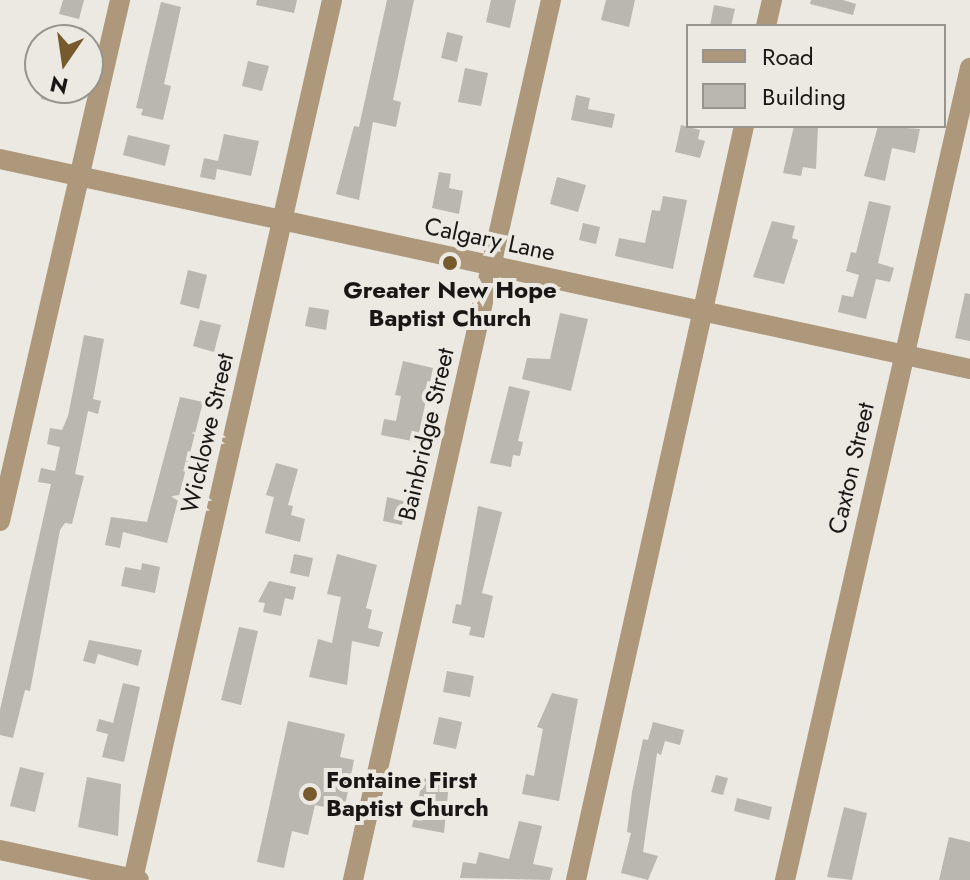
<!DOCTYPE html>
<style>
body{margin:0}
#map{position:relative;width:970px;height:880px;overflow:hidden;background:#ece8e2;font-family:Jost,sans-serif}
div>[style]{position:absolute}
.building>*{inset:0;background:#bab6b0}
.minor>*{height:20px;margin:-10px;padding:0 10px;transform-origin:10px;border-radius:10px;background:#ad987b}
.dots>*{width:22px;height:22px;translate:-50% -50%;box-sizing:border-box;border:4px solid #ece8e2;border-radius:50%}
span{translate:-50% -50%;white-space:nowrap;text-align:center;line-height:1.15;-webkit-text-stroke:8px #ece8e2;paint-order:stroke}
.street-label{font-size:24px;color:#181715}
.poi-label{font-size:24px;color:#181715;font-weight:700}
.left{translate:0 -50%;text-align:left}
.legend{position:absolute;left:686px;top:24px;width:260px;height:104px;box-sizing:border-box;background:#ece8e2;border:2px solid #979490;margin:0;padding:10px 14px;list-style:none;font-size:24px;color:#181715}
.legend li{display:flex;align-items:center;gap:16px;height:40px}
.legend b{width:40px;border:2px solid #979490}
.north{position:absolute;left:24px;top:24px;width:80px;height:80px;box-sizing:border-box;background:#ece8e2;border:2px solid #979490;border-radius:50%;rotate:193deg;font-size:22px;font-weight:700;line-height:32px;text-align:center;color:#181715}
.north::after{content:'';display:block;margin:auto;width:28px;height:36px;background:#76592d;clip-path:polygon(50% 0,100% 100%,50% 72%,0 100%)}
</style>
<div id="map">
<div class="building">
<div style="clip-path:polygon(63px 0,84px 0,79px 19px,59px 14px)"></div>
<div style="clip-path:polygon(257px 0,297px 0,294px 13px,256px 5px)"></div>
<div style="clip-path:polygon(387px 0,414px 0,393px 100px,401px 102px,396px 127px,373px 122px,359px 200px,336px 194px,354px 126px,359px 127px)"></div>
<div style="clip-path:polygon(491px 0,516px 0,510px 28px,486px 22px)"></div>
<div style="clip-path:polygon(606px 0,635px 0,629px 27px,601px 20px)"></div>
<div style="clip-path:polygon(811px 0,843px 0,856px 4px,853px 15px,810px 4px)"></div>
<div style="clip-path:polygon(161px 2px,181px 7px,164px 84px,171px 86px,163px 120px,141px 115px,143px 109px,136px 108px)"></div>
<div style="clip-path:polygon(714px 5px,735px 9px,731px 26px,710px 26px)"></div>
<div style="clip-path:polygon(447px 32px,463px 36px,457px 62px,441px 58px)"></div>
<div style="clip-path:polygon(248px 61px,269px 66px,262px 91px,242px 86px)"></div>
<div style="clip-path:polygon(465px 68px,488px 73px,481px 106px,458px 102px)"></div>
<div style="clip-path:polygon(43px 88px,65px 88px,62px 104px,41px 99px)"></div>
<div style="clip-path:polygon(576px 95px,590px 98px,588px 109px,615px 114px,612px 128px,571px 120px)"></div>
<div style="clip-path:polygon(681px 125px,700px 130px,698px 139px,705px 141px,700px 158px,675px 152px)"></div>
<div style="clip-path:polygon(794px 126px,818px 126px,816px 169px,803px 167px,801px 176px,783px 173px)"></div>
<div style="clip-path:polygon(878px 126px,920px 129px,915px 153px,892px 148px,885px 181px,864px 176px)"></div>
<div style="clip-path:polygon(224px 134px,259px 141px,251px 176px,217px 169px,215px 180px,200px 177px,204px 158px,218px 161px)"></div>
<div style="clip-path:polygon(128px 135px,170px 145px,165px 166px,123px 155px)"></div>
<div style="clip-path:polygon(439px 172px,451px 174px,449px 188px,463px 191px,459px 214px,432px 208px)"></div>
<div style="clip-path:polygon(557px 177px,586px 185px,578px 212px,550px 204px)"></div>
<div style="clip-path:polygon(663px 196px,687px 200px,673px 269px,615px 256px,619px 238px,645px 243px,652px 210px,660px 211px)"></div>
<div style="clip-path:polygon(869px 201px,891px 206px,878px 263px,894px 268px,890px 282px,876px 279px,866px 319px,838px 312px,842px 295px,853px 297px,859px 275px,846px 271px,851px 252px,856px 253px)"></div>
<div style="clip-path:polygon(772px 221px,795px 226px,792px 238px,798px 240px,784px 284px,753px 277px)"></div>
<div style="clip-path:polygon(583px 223px,600px 227px,596px 244px,579px 240px)"></div>
<div style="clip-path:polygon(188px 270px,207px 275px,199px 309px,180px 304px)"></div>
<div style="clip-path:polygon(965px 293px,970px 294px,970px 341px,955px 338px)"></div>
<div style="clip-path:polygon(309px 307px,329px 310px,326px 330px,305px 326px)"></div>
<div style="clip-path:polygon(560px 313px,588px 319px,571px 391px,522px 379px,527px 358px,550px 359px)"></div>
<div style="clip-path:polygon(200px 320px,221px 325px,214px 352px,193px 346px)"></div>
<div style="clip-path:polygon(84px 335px,104px 339px,93px 399px,101px 401px,98px 414px,88px 411px,75px 474px,84px 476px,72px 524px,65px 523px,60px 530px,30px 691px,25px 690px,13px 738px,0 735px,0 710px,51px 484px,38px 482px,41px 468px,55px 471px,60px 447px,47px 444px,50px 428px,62px 430px,68px 416px)"></div>
<div style="clip-path:polygon(403px 361px,433px 368px,417px 442px,381px 435px,384px 419px,396px 421px,401px 396px,395px 395px)"></div>
<div style="clip-path:polygon(509px 386px,530px 391px,518px 441px,523px 442px,520px 456px,513px 455px,511px 467px,490px 463px)"></div>
<div style="clip-path:polygon(180px 397px,203px 402px,167px 543px,123px 532px,120px 548px,105px 545px,111px 517px,147px 522px)"></div>
<div style="clip-path:polygon(276px 463px,298px 469px,288px 505px,293px 506px,291px 515px,305px 519px,300px 542px,265px 533px,274px 497px,266px 495px)"></div>
<div style="clip-path:polygon(387px 497px,407px 502px,402px 525px,383px 521px)"></div>
<div style="clip-path:polygon(478px 506px,502px 512px,482px 593px,493px 596px,484px 638px,469px 635px,471px 627px,452px 623px,456px 604px,461px 605px)"></div>
<div style="clip-path:polygon(294px 554px,313px 558px,309px 577px,290px 573px)"></div>
<div style="clip-path:polygon(337px 554px,377px 565px,366px 608px,372px 610px,368px 628px,383px 632px,379px 647px,352px 641px,347px 685px,309px 677px,318px 639px,332px 643px,341px 597px,327px 594px)"></div>
<div style="clip-path:polygon(142px 563px,160px 567px,155px 593px,121px 586px,125px 567px,141px 570px)"></div>
<div style="clip-path:polygon(269px 581px,296px 587px,293px 600px,285px 598px,281px 616px,263px 612px,265px 603px,258px 602px)"></div>
<div style="clip-path:polygon(239px 627px,258px 631px,241px 705px,221px 700px)"></div>
<div style="clip-path:polygon(89px 640px,142px 650px,138px 666px,98px 654px,95px 664px,83px 661px)"></div>
<div style="clip-path:polygon(447px 671px,474px 676px,470px 697px,443px 692px)"></div>
<div style="clip-path:polygon(123px 683px,140px 687px,124px 762px,102px 757px,108px 734px,96px 731px,99px 719px,113px 723px)"></div>
<div style="clip-path:polygon(552px 693px,578px 699px,559px 801px,522px 794px,526px 774px,534px 776px,543px 729px,537px 727px)"></div>
<div style="clip-path:polygon(439px 717px,462px 722px,456px 749px,433px 744px)"></div>
<div style="clip-path:polygon(288px 721px,345px 734px,340px 757px,354px 760px,344px 811px,315px 805px,308px 835px,292px 831px,284px 868px,257px 862px)"></div>
<div style="clip-path:polygon(653px 722px,684px 730px,680px 745px,665px 741px,661px 755px,657px 753px,643px 852px,658px 856px,648px 880px,621px 873px,631px 833px,627px 832px,632px 792px,643px 739px,648px 740px)"></div>
<div style="clip-path:polygon(20px 767px,44px 773px,35px 812px,10px 806px)"></div>
<div style="clip-path:polygon(716px 775px,728px 778px,723px 795px,711px 792px)"></div>
<div style="clip-path:polygon(87px 777px,121px 784px,118px 836px,78px 827px)"></div>
<div style="clip-path:polygon(423px 778px,449px 783px,444px 833px,412px 827px)"></div>
<div style="clip-path:polygon(737px 798px,772px 807px,769px 820px,734px 811px)"></div>
<div style="clip-path:polygon(844px 807px,867px 813px,852px 880px,827px 877px)"></div>
<div style="clip-path:polygon(519px 821px,542px 826px,533px 864px,553px 868px,550px 880px,460px 878px,463px 862px,476px 864px,479px 852px,509px 859px)"></div>
<div style="clip-path:polygon(949px 837px,970px 842px,970px 880px,939px 880px)"></div>
</div>
<div class="minor">
<div style="left:766px;top:26px;width:27px;rotate:-77deg"></div>
<div style="left:0;top:159px;width:992px;rotate:12.22deg"></div>
<div style="left:0;top:521px;width:535px;rotate:-77.03deg"></div>
<div style="left:0;top:850px;width:142px;rotate:12.2deg"></div>
<div style="left:133px;top:879px;width:901px;rotate:-77.24deg"></div>
<div style="left:353px;top:880px;width:902px;rotate:-77.32deg"></div>
<div style="left:576px;top:880px;width:772px;rotate:-77.44deg"></div>
<div style="left:785px;top:880px;width:833px;rotate:-77.17deg"></div>
</div>
<div class="dots">
<div style="left:450px;top:263px;background:#76592d"></div>
<div style="left:310px;top:794px;background:#76592d"></div>
</div>
<div class="street-label">
<span style="left:490px;top:239px;rotate:12deg">Calgary Lane</span>
<span style="left:207px;top:433px;rotate:-77deg">Wicklowe Street</span>
<span style="left:426px;top:434px;rotate:-77deg">Bainbridge Street</span>
<span style="left:851px;top:468px;rotate:-77deg">Caxton Street</span>
</div>
<div class="poi-label">
<span style="left:450px;top:304px">Greater New Hope<br>Baptist Church</span>
<span class="left" style="left:326px;top:794px">Fontaine First<br>Baptist Church</span>
</div>
<ul class="legend">
<li><b style="height:10px;background:#ad987b"></b>Road</li>
<li><b style="height:22px;background:#bab6b0"></b>Building</li>
</ul>
<div class="north">N</div>
</div>
